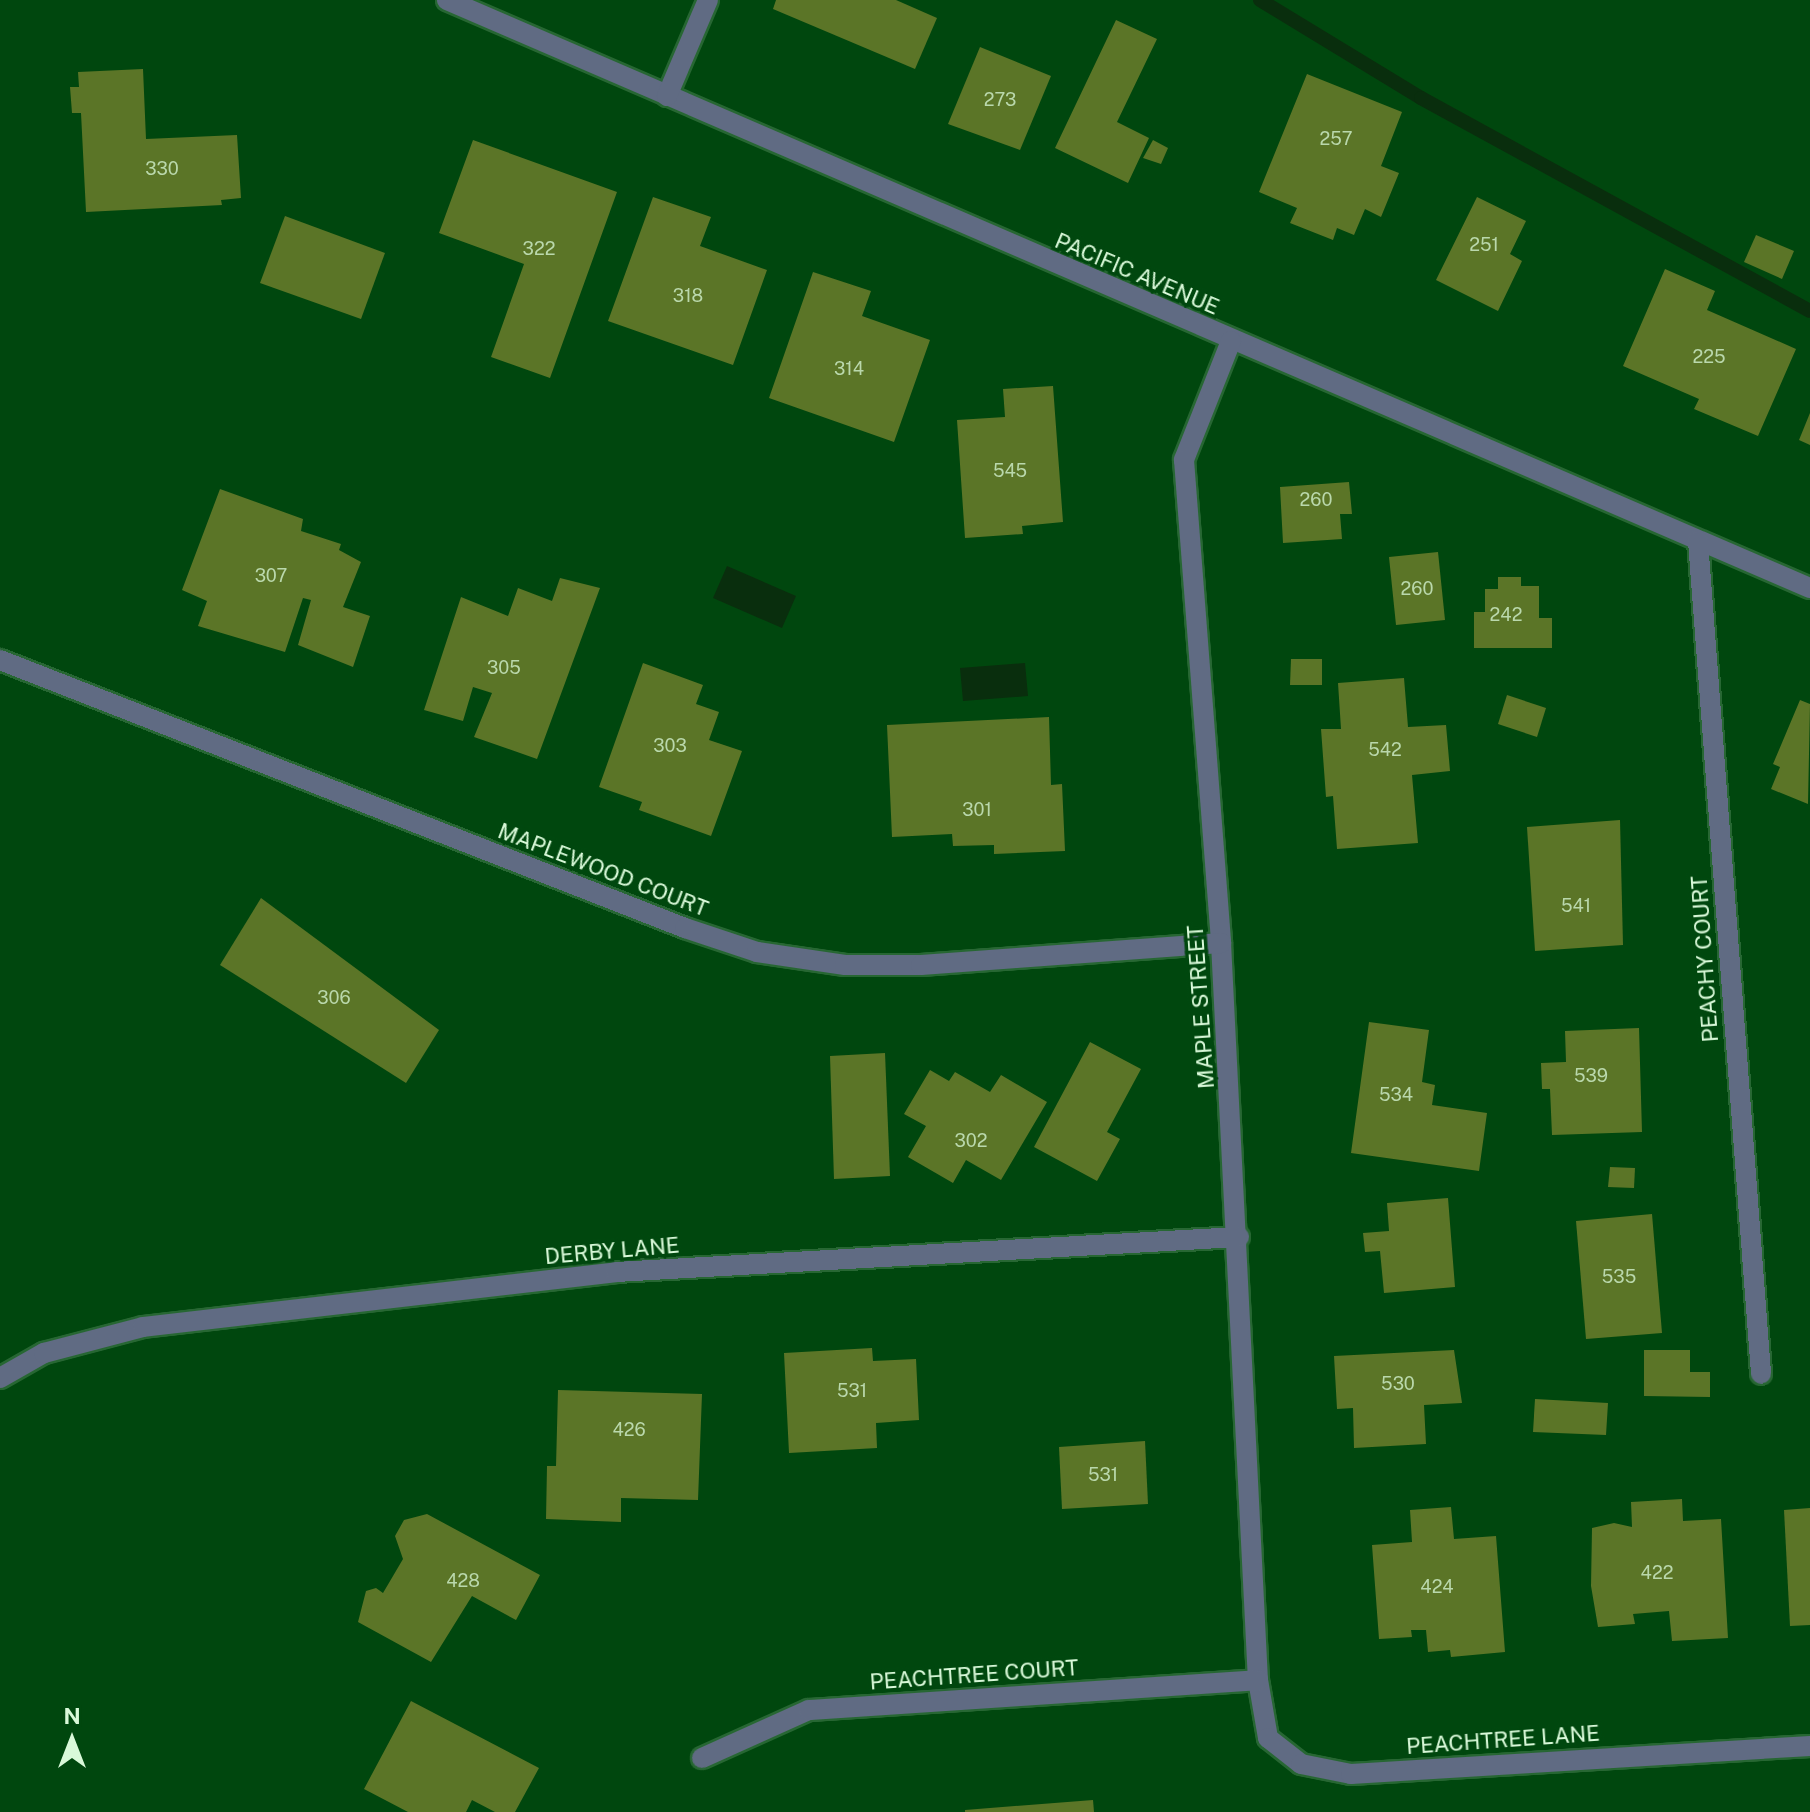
<!DOCTYPE html>
<style>
body{margin:0}
#map{position:relative;width:1810px;height:1812px;overflow:hidden;background:#00470e;font-family:"Public Sans",sans-serif}
div>[style]{position:absolute}
.water>*{inset:0;background:#092e0d}
.stream>*{height:14px;margin:-7px;padding:0 7px;transform-origin:7px;border-radius:7px;background:#092e0d}
.building>*{inset:0;background:#5b7527}
.roads{filter:drop-shadow(2px 0 #276733) drop-shadow(-2px 0 #276733) drop-shadow(0 2px #276733) drop-shadow(0 -2px #276733)}
.street>*{height:20px;margin:-10px;padding:0 10px;transform-origin:10px;border-radius:10px;background:#606b83}
span{translate:-50% -50%;white-space:nowrap;text-align:center;line-height:1.15;-webkit-text-stroke:7px #00470e;paint-order:stroke}
.number-label{font-size:18px;color:#bad8ac}
.number-label span{-webkit-text-stroke-width:0}
.street-label{font-size:22px;color:#d9f9d9}
.north{position:absolute;left:32px;top:1700px;width:80px;height:80px;-webkit-text-stroke:6px #00470e;paint-order:stroke;rotate:0deg;font-size:22px;font-weight:700;line-height:32px;text-align:center;color:#d9f9d9}
.north::after{content:'';display:block;margin:auto;width:28px;height:36px;background:#d9f9d9;clip-path:polygon(50% 0,100% 100%,50% 72%,0 100%)}
</style>
<div id="map">
<div class="water">
<div style="clip-path:polygon(727px 566px,796px 596px,782px 628px,713px 598px)"></div>
<div style="clip-path:polygon(1025px 663px,1028px 696px,963px 701px,960px 668px)"></div>
</div>
<div class="stream">
<div style="left:1260px;top:0;width:188px;rotate:31.3deg"></div>
<div style="left:1421px;top:98px;width:443px;rotate:28.7deg"></div>
</div>
<div class="building">
<div style="clip-path:polygon(776px 0,896px 0,937px 18px,915px 69px,773px 9px)"></div>
<div style="clip-path:polygon(1116px 20px,1157px 39px,1117px 122px,1149px 138px,1128px 183px,1055px 148px)"></div>
<div style="clip-path:polygon(980px 47px,1051px 76px,1020px 150px,948px 124px)"></div>
<div style="clip-path:polygon(143px 69px,146px 139px,237px 135px,241px 198px,221px 200px,222px 205px,86px 212px,81px 113px,72px 113px,70px 87px,79px 87px,78px 72px)"></div>
<div style="clip-path:polygon(1307px 74px,1402px 112px,1381px 166px,1399px 173px,1381px 217px,1365px 209px,1354px 235px,1337px 228px,1333px 240px,1290px 223px,1297px 208px,1259px 192px)"></div>
<div style="clip-path:polygon(473px 140px,617px 192px,550px 378px,491px 357px,524px 264px,439px 233px)"></div>
<div style="clip-path:polygon(1153px 140px,1168px 148px,1161px 164px,1143px 158px)"></div>
<div style="clip-path:polygon(653px 197px,711px 217px,700px 246px,767px 270px,733px 365px,608px 321px)"></div>
<div style="clip-path:polygon(1477px 197px,1526px 221px,1510px 254px,1522px 261px,1498px 311px,1436px 280px)"></div>
<div style="clip-path:polygon(285px 216px,385px 253px,361px 319px,260px 283px)"></div>
<div style="clip-path:polygon(1756px 235px,1794px 251px,1782px 279px,1744px 262px)"></div>
<div style="clip-path:polygon(1665px 269px,1715px 291px,1707px 310px,1796px 349px,1758px 436px,1694px 409px,1699px 399px,1623px 366px)"></div>
<div style="clip-path:polygon(813px 272px,871px 291px,862px 316px,930px 340px,894px 442px,769px 398px)"></div>
<div style="clip-path:polygon(1053px 386px,1063px 522px,1022px 526px,1023px 534px,965px 538px,957px 420px,1005px 417px,1003px 389px)"></div>
<div style="clip-path:polygon(1810px 413px,1810px 445px,1799px 440px)"></div>
<div style="clip-path:polygon(1349px 482px,1352px 514px,1340px 514px,1342px 539px,1283px 543px,1280px 487px)"></div>
<div style="clip-path:polygon(220px 489px,303px 519px,301px 531px,341px 544px,339px 550px,361px 562px,343px 607px,370px 616px,353px 667px,298px 645px,311px 600px,303px 598px,285px 652px,198px 626px,207px 601px,182px 590px)"></div>
<div style="clip-path:polygon(1438px 552px,1445px 620px,1396px 625px,1389px 557px)"></div>
<div style="clip-path:polygon(1498px 577px,1521px 577px,1521px 586px,1539px 586px,1539px 618px,1552px 618px,1552px 648px,1474px 648px,1474px 612px,1485px 612px,1485px 589px,1498px 589px)"></div>
<div style="clip-path:polygon(560px 578px,600px 588px,537px 759px,474px 737px,492px 693px,473px 687px,463px 721px,424px 710px,461px 597px,508px 616px,518px 588px,552px 601px)"></div>
<div style="clip-path:polygon(1291px 659px,1322px 659px,1322px 685px,1290px 685px)"></div>
<div style="clip-path:polygon(643px 663px,703px 685px,696px 704px,719px 712px,709px 740px,742px 751px,711px 836px,639px 810px,642px 802px,599px 787px)"></div>
<div style="clip-path:polygon(1404px 678px,1408px 727px,1446px 725px,1450px 771px,1412px 775px,1418px 843px,1337px 849px,1333px 796px,1326px 797px,1321px 729px,1341px 729px,1338px 683px)"></div>
<div style="clip-path:polygon(1507px 695px,1546px 708px,1537px 737px,1498px 724px)"></div>
<div style="clip-path:polygon(1800px 700px,1810px 704px,1808px 804px,1771px 789px,1780px 767px,1773px 764px)"></div>
<div style="clip-path:polygon(1049px 717px,1051px 785px,1062px 784px,1065px 851px,994px 854px,994px 845px,953px 846px,952px 834px,892px 837px,887px 725px)"></div>
<div style="clip-path:polygon(1620px 820px,1623px 945px,1535px 951px,1527px 827px)"></div>
<div style="clip-path:polygon(261px 898px,439px 1030px,406px 1083px,220px 965px)"></div>
<div style="clip-path:polygon(1369px 1022px,1429px 1030px,1422px 1082px,1435px 1085px,1432px 1105px,1487px 1113px,1479px 1171px,1351px 1153px)"></div>
<div style="clip-path:polygon(1639px 1028px,1642px 1132px,1552px 1135px,1550px 1089px,1542px 1089px,1541px 1063px,1566px 1062px,1565px 1031px)"></div>
<div style="clip-path:polygon(1090px 1042px,1141px 1069px,1107px 1132px,1120px 1139px,1097px 1181px,1034px 1147px)"></div>
<div style="clip-path:polygon(885px 1053px,890px 1176px,834px 1179px,830px 1056px)"></div>
<div style="clip-path:polygon(930px 1070px,949px 1081px,955px 1072px,990px 1092px,1001px 1075px,1047px 1102px,1001px 1180px,966px 1160px,953px 1183px,908px 1157px,926px 1126px,904px 1114px)"></div>
<div style="clip-path:polygon(1610px 1167px,1635px 1168px,1634px 1188px,1608px 1187px)"></div>
<div style="clip-path:polygon(1448px 1198px,1455px 1287px,1384px 1293px,1380px 1251px,1365px 1252px,1363px 1233px,1389px 1231px,1387px 1203px)"></div>
<div style="clip-path:polygon(1652px 1214px,1662px 1333px,1586px 1339px,1576px 1221px)"></div>
<div style="clip-path:polygon(872px 1348px,873px 1361px,916px 1359px,919px 1420px,876px 1423px,877px 1448px,789px 1453px,784px 1353px)"></div>
<div style="clip-path:polygon(1454px 1350px,1462px 1403px,1424px 1405px,1426px 1444px,1354px 1448px,1353px 1408px,1337px 1409px,1334px 1356px)"></div>
<div style="clip-path:polygon(1644px 1350px,1690px 1350px,1690px 1372px,1710px 1372px,1710px 1397px,1644px 1396px)"></div>
<div style="clip-path:polygon(558px 1390px,702px 1394px,698px 1500px,621px 1498px,621px 1522px,546px 1519px,547px 1466px,556px 1466px)"></div>
<div style="clip-path:polygon(1535px 1399px,1608px 1403px,1606px 1435px,1533px 1432px)"></div>
<div style="clip-path:polygon(1145px 1441px,1148px 1504px,1062px 1509px,1059px 1447px)"></div>
<div style="clip-path:polygon(1682px 1499px,1683px 1521px,1721px 1519px,1728px 1638px,1672px 1641px,1669px 1611px,1633px 1614px,1635px 1624px,1598px 1627px,1591px 1586px,1592px 1528px,1614px 1523px,1632px 1527px,1631px 1502px)"></div>
<div style="clip-path:polygon(1451px 1507px,1454px 1539px,1496px 1536px,1505px 1652px,1451px 1657px,1450px 1650px,1428px 1652px,1426px 1630px,1411px 1630px,1412px 1637px,1379px 1639px,1372px 1545px,1412px 1542px,1410px 1510px)"></div>
<div style="clip-path:polygon(1810px 1508px,1810px 1625px,1790px 1626px,1784px 1510px)"></div>
<div style="clip-path:polygon(427px 1514px,540px 1575px,516px 1620px,472px 1596px,431px 1662px,358px 1622px,366px 1591px,376px 1588px,383px 1593px,403px 1559px,395px 1536px,404px 1520px)"></div>
<div style="clip-path:polygon(411px 1701px,539px 1768px,515px 1812px,495px 1812px,472px 1800px,466px 1812px,408px 1812px,364px 1789px)"></div>
<div style="clip-path:polygon(1093px 1800px,1094px 1812px,965px 1812px,965px 1810px)"></div>
</div>
<div class="roads">
<div class="street">
<div style="left:447px;top:0;width:1484px;rotate:23.34deg"></div>
<div style="left:667px;top:96px;width:104px;rotate:-66.9deg"></div>
<div style="left:1231px;top:341px;width:128px;rotate:111.6deg"></div>
<div style="left:1184px;top:460px;width:484px;rotate:85.6deg"></div>
<div style="left:1221px;top:943px;width:738px;rotate:87.13deg"></div>
<div style="left:1258px;top:1680px;width:59px;rotate:80.2deg"></div>
<div style="left:1268px;top:1738px;width:42px;rotate:38.2deg"></div>
<div style="left:1301px;top:1764px;width:51px;rotate:11.3deg"></div>
<div style="left:1351px;top:1774px;width:460px;rotate:-3.5deg"></div>
<div style="left:1698px;top:541px;width:835px;rotate:85.67deg"></div>
<div style="left:0;top:660px;width:736px;rotate:21.37deg"></div>
<div style="left:685px;top:928px;width:76px;rotate:18.4deg"></div>
<div style="left:757px;top:952px;width:89px;rotate:8.4deg"></div>
<div style="left:845px;top:965px;width:76px"></div>
<div style="left:921px;top:965px;width:301px;rotate:-4.2deg"></div>
<div style="left:0;top:1378px;width:51px;rotate:-29.6deg"></div>
<div style="left:44px;top:1353px;width:102px;rotate:-14.7deg"></div>
<div style="left:143px;top:1327px;width:476px;rotate:-6.6deg"></div>
<div style="left:616px;top:1272px;width:624px;rotate:-3.22deg"></div>
<div style="left:702px;top:1758px;width:117px;rotate:-24.2deg"></div>
<div style="left:809px;top:1710px;width:450px;rotate:-3.8deg"></div>
</div>
</div>
<div class="number-label">
<span style="left:1000px;top:100px">273</span>
<span style="left:1336px;top:139px">257</span>
<span style="left:162px;top:169px">330</span>
<span style="left:1484px;top:245px">251</span>
<span style="left:539px;top:249px">322</span>
<span style="left:688px;top:296px">318</span>
<span style="left:1709px;top:357px">225</span>
<span style="left:849px;top:369px">314</span>
<span style="left:1010px;top:471px">545</span>
<span style="left:1316px;top:500px">260</span>
<span style="left:271px;top:576px">307</span>
<span style="left:1417px;top:589px">260</span>
<span style="left:1506px;top:615px">242</span>
<span style="left:504px;top:668px">305</span>
<span style="left:670px;top:746px">303</span>
<span style="left:1385px;top:750px">542</span>
<span style="left:977px;top:810px">301</span>
<span style="left:1576px;top:906px">541</span>
<span style="left:334px;top:998px">306</span>
<span style="left:1591px;top:1076px">539</span>
<span style="left:1396px;top:1095px">534</span>
<span style="left:971px;top:1141px">302</span>
<span style="left:1619px;top:1277px">535</span>
<span style="left:1398px;top:1384px">530</span>
<span style="left:852px;top:1391px">531</span>
<span style="left:629px;top:1430px">426</span>
<span style="left:1103px;top:1475px">531</span>
<span style="left:1657px;top:1573px">422</span>
<span style="left:463px;top:1581px">428</span>
<span style="left:1437px;top:1587px">424</span>
</div>
<div class="street-label">
<span style="left:1137px;top:274px;rotate:23deg">PACIFIC AVENUE</span>
<span style="left:603px;top:870px;rotate:21deg">MAPLEWOOD COURT</span>
<span style="left:1705px;top:959px;rotate:-94deg">PEACHY COURT</span>
<span style="left:1201px;top:1007px;rotate:-94deg">MAPLE STREET</span>
<span style="left:612px;top:1251px;rotate:-5deg">DERBY LANE</span>
<span style="left:974px;top:1675px;rotate:-4deg">PEACHTREE COURT</span>
<span style="left:1503px;top:1740px;rotate:-4deg">PEACHTREE LANE</span>
</div>
<div class="north">N</div>
</div>
